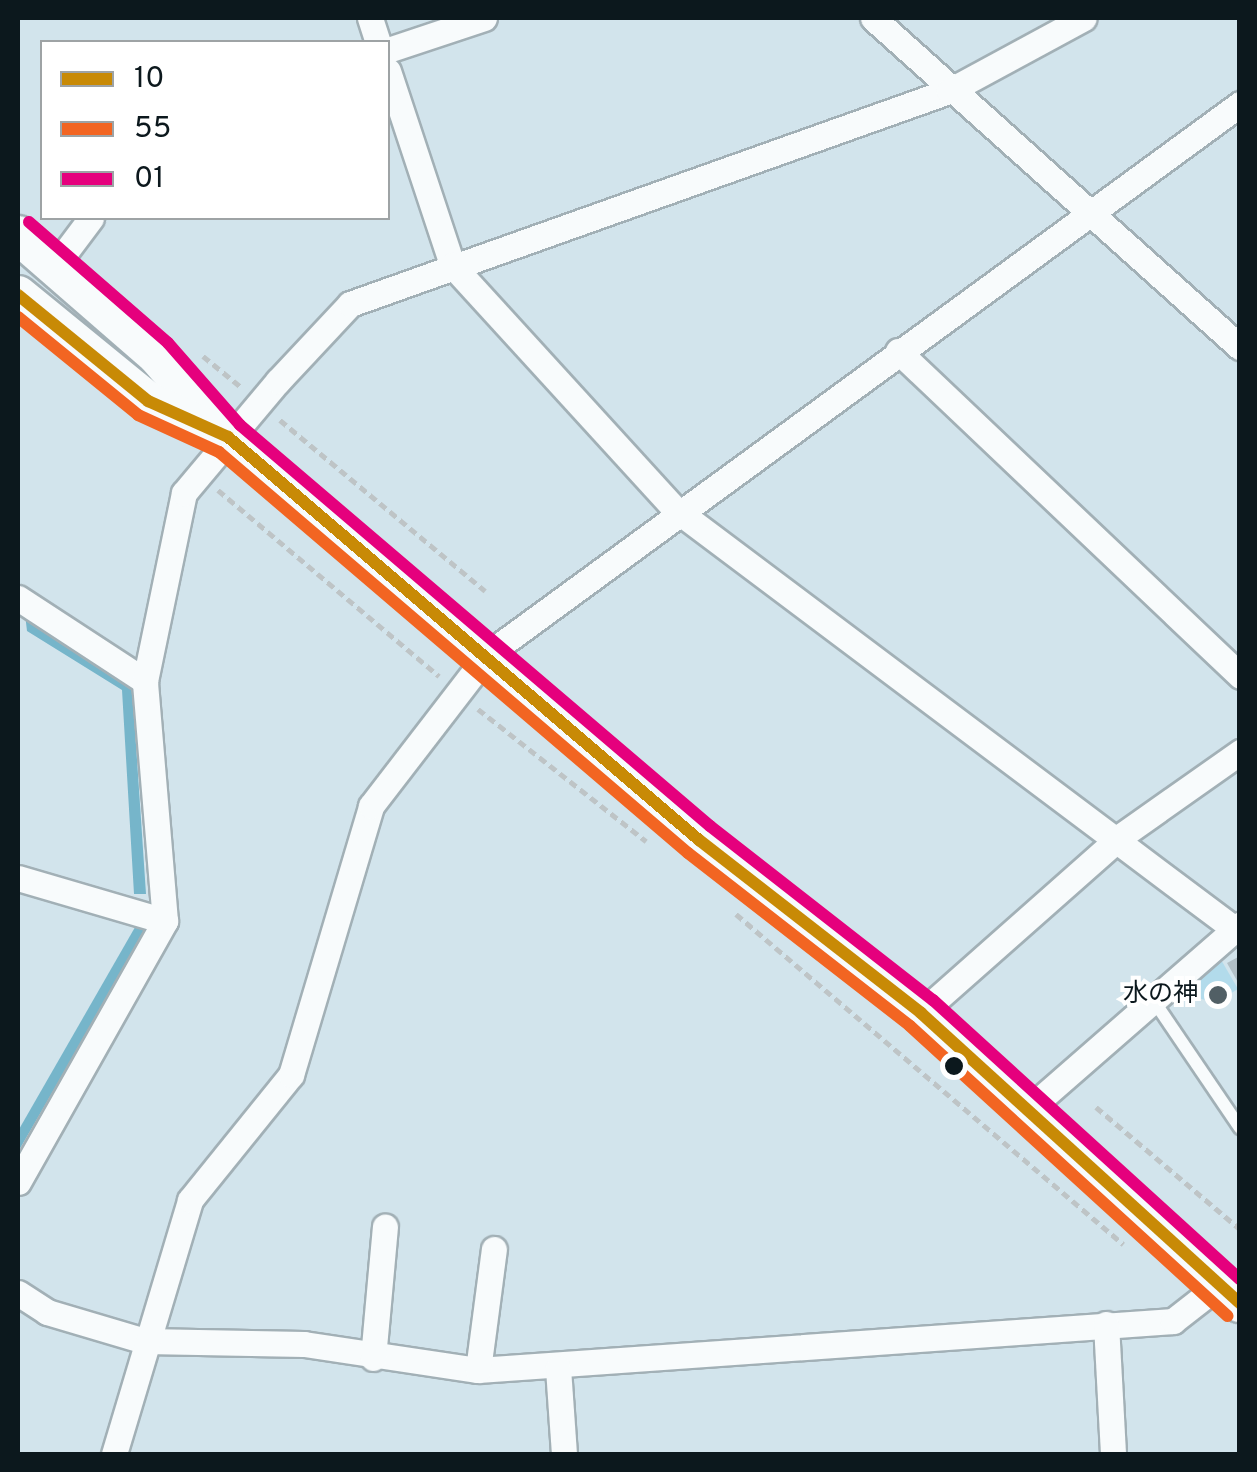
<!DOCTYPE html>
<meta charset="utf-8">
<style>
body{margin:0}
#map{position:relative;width:1257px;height:1472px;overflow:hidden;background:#d2e4ec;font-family:Overpass,"Noto Sans JP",sans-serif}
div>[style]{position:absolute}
.green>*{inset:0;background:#b2dbeb}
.water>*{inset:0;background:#76b5ca}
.building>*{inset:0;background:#b2c0c7}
.path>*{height:5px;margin-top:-2.5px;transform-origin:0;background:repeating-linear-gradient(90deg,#bec4c6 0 8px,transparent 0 13px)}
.roads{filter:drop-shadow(2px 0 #a2b0b6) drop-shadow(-2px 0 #a2b0b6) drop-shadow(0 2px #a2b0b6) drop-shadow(0 -2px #a2b0b6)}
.lane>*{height:12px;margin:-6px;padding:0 6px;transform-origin:6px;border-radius:6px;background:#f8fbfc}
.street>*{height:25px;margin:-12.5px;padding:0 12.5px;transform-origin:12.5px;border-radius:12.5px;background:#f8fbfc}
.primary>*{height:38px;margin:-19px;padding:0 19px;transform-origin:19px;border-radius:19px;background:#f8fbfc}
.bus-1>*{height:12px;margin:-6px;padding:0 6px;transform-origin:6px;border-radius:6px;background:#c88a06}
.bus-2>*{height:12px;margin:-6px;padding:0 6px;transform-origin:6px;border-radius:6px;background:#f26522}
.bus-3>*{height:12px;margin:-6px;padding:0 6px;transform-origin:6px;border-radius:6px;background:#e5007d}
.dots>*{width:28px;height:28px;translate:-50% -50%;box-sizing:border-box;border:5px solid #fff;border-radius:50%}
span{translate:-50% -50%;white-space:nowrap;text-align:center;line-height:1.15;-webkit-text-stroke:8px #fff;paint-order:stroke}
.poi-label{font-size:25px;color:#0c181d}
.right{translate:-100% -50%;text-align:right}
.frame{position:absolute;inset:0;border:20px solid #0c181d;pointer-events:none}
.legend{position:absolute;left:40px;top:40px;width:350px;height:180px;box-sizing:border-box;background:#fff;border:2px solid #9ea3a5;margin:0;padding:12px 18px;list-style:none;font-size:30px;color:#0c181d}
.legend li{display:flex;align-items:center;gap:20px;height:50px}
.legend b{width:50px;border:2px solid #9ea3a5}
</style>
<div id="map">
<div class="green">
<div style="clip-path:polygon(1220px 958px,1238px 989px,1215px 1003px,1185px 994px)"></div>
</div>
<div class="water">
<div style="clip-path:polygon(25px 614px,132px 685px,146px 894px,134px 894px,122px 690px,27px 631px)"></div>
<div style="clip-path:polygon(138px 922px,149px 925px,18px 1152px,18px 1131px)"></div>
</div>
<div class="building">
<div style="clip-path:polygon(1240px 956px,1240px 986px,1227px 963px)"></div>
</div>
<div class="path">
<div style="left:203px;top:356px;width:49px;rotate:39.2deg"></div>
<div style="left:280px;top:420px;width:267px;rotate:39.8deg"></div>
<div style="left:218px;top:490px;width:289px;rotate:40.1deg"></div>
<div style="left:478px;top:709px;width:214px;rotate:38.2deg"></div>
<div style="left:736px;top:914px;width:509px;rotate:40.45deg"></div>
<div style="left:1096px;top:1107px;width:189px;rotate:40.3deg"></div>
</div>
<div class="roads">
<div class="lane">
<div style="left:1152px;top:998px;width:157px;rotate:55.9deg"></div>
</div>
<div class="street">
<div style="left:370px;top:18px;width:25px;rotate:72deg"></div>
<div style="left:873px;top:18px;width:493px;rotate:41.9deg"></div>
<div style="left:388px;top:50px;width:101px;rotate:-18.4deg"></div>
<div style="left:388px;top:71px;width:204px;rotate:71.7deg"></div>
<div style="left:452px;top:265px;width:331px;rotate:47.6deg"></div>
<div style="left:675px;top:509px;width:698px;rotate:36.9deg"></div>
<div style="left:55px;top:266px;width:60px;rotate:-53.1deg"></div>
<div style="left:898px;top:351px;width:472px;rotate:43.5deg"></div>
<div style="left:18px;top:598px;width:152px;rotate:33.2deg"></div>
<div style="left:18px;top:878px;width:153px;rotate:16.3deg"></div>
<div style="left:921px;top:1013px;width:267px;rotate:-41.5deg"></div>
<div style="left:1121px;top:836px;width:146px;rotate:-35.2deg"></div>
<div style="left:1030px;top:1108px;width:279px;rotate:-41.1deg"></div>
<div style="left:18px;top:1182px;width:300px;rotate:-60.6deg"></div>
<div style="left:165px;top:921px;width:241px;rotate:-94.8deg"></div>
<div style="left:145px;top:681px;width:192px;rotate:-78.3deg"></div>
<div style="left:184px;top:493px;width:146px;rotate:-50deg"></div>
<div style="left:278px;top:381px;width:105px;rotate:-46.9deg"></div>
<div style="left:350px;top:304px;width:636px;rotate:-19.58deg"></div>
<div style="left:949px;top:91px;width:153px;rotate:-28.4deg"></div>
<div style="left:18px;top:1293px;width:35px;rotate:33deg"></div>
<div style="left:47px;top:1312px;width:102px;rotate:16.5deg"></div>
<div style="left:145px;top:1341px;width:159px;rotate:1.1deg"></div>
<div style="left:304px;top:1344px;width:176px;rotate:8.5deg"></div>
<div style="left:478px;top:1370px;width:697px;rotate:-4.03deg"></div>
<div style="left:1173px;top:1321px;width:58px;rotate:-38deg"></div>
<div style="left:1106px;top:1324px;width:130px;rotate:86.9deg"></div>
<div style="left:373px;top:1358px;width:132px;rotate:-84.8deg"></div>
<div style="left:558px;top:1368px;width:86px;rotate:86deg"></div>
<div style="left:478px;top:1370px;width:122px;rotate:-82.5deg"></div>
<div style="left:114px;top:1454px;width:265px;rotate:-73.3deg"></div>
<div style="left:190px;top:1200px;width:161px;rotate:-51.1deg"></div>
<div style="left:291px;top:1075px;width:281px;rotate:-73.4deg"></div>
<div style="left:371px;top:806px;width:192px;rotate:-52.4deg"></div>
<div style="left:488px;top:654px;width:932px;rotate:-36.18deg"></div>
</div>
<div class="primary">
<div style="left:18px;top:235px;width:184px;rotate:41deg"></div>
<div style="left:157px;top:356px;width:108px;rotate:48.8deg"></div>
<div style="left:228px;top:437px;width:620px;rotate:40.55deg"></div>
<div style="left:699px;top:840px;width:281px;rotate:37.9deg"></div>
<div style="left:921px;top:1013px;width:431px;rotate:42.3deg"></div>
<div style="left:18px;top:295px;width:168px;rotate:39.2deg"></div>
<div style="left:148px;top:401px;width:75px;rotate:24.5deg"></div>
</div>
</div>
<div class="bus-1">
<div style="left:18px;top:295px;width:168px;rotate:39.2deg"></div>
<div style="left:148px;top:401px;width:88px;rotate:24.2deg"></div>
<div style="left:228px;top:437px;width:620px;rotate:40.55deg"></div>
<div style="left:699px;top:840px;width:281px;rotate:37.9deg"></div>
<div style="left:921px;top:1013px;width:431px;rotate:42.3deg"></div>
</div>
<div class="bus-2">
<div style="left:18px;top:317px;width:155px;rotate:39.2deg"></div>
<div style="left:138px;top:415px;width:89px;rotate:24.6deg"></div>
<div style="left:219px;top:452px;width:617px;rotate:40.53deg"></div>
<div style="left:688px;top:853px;width:281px;rotate:37.9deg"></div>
<div style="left:910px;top:1026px;width:430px;rotate:42.4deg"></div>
</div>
<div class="bus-3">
<div style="left:29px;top:222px;width:184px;rotate:41deg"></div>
<div style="left:168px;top:343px;width:109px;rotate:48.7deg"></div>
<div style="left:240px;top:425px;width:618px;rotate:40.47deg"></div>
<div style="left:710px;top:826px;width:283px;rotate:38deg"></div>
<div style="left:933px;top:1000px;width:415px;rotate:42.3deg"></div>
</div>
<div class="dots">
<div style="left:1218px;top:995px;background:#515f65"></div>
<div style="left:954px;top:1066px;background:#0c181d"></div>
</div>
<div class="poi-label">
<span class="right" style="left:1198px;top:995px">水の神</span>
</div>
<div class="frame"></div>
<ul class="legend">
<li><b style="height:12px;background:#c88a06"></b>10</li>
<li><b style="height:12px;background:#f26522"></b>55</li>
<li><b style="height:12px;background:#e5007d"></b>01</li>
</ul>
</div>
